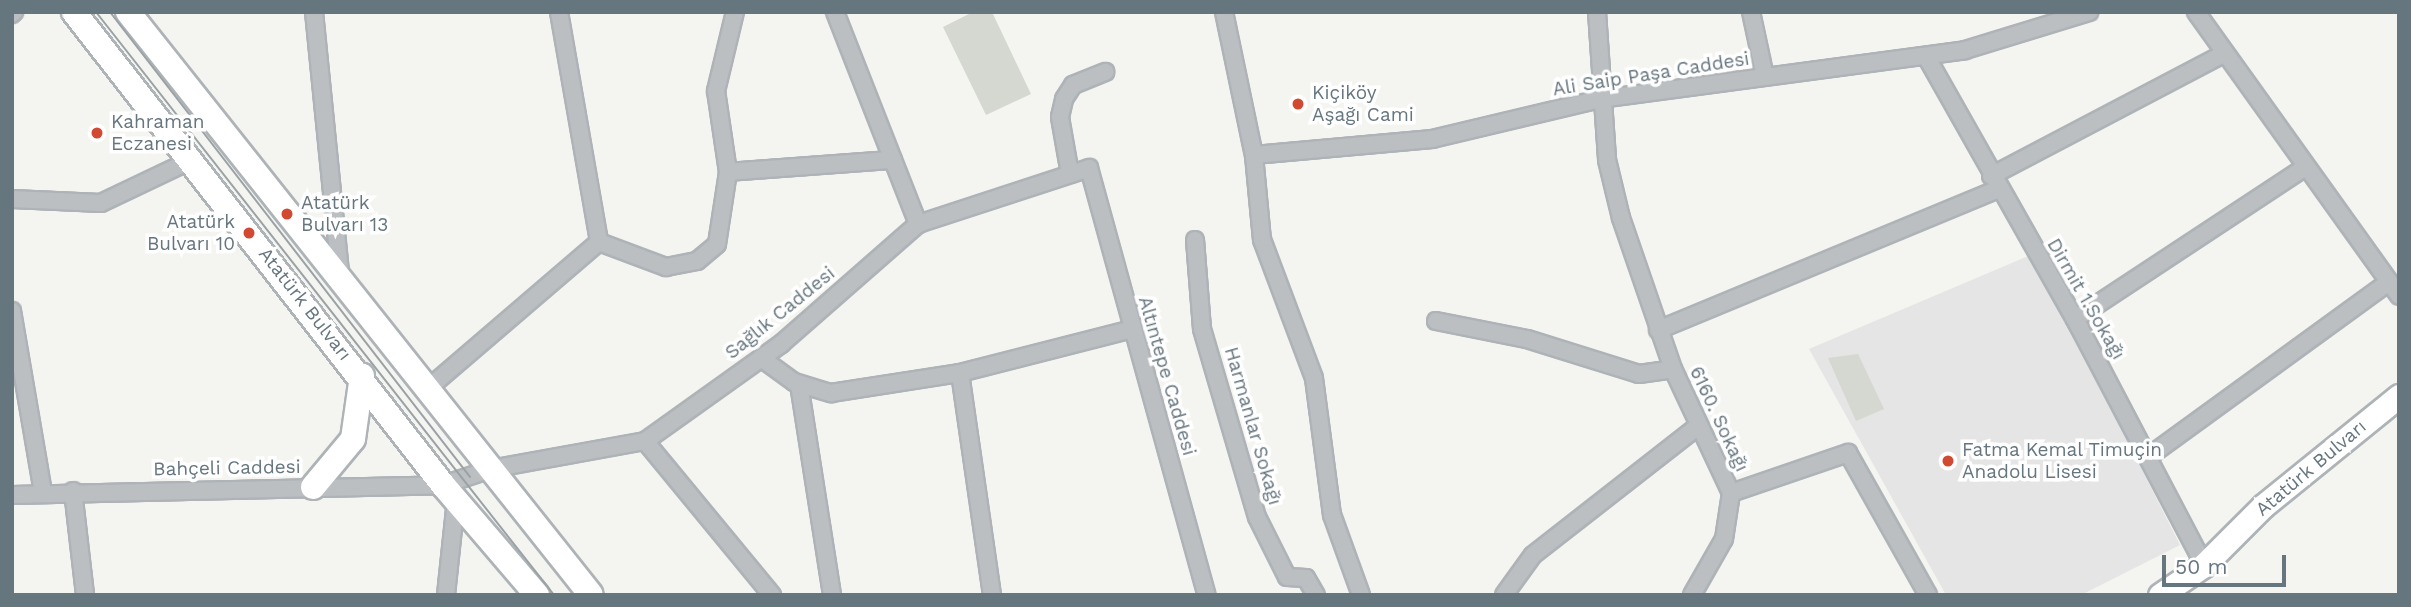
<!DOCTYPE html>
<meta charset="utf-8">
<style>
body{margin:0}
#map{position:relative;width:2411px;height:607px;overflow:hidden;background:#f4f4f0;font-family:"Work Sans",sans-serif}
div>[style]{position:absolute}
.built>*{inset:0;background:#e4e5e4}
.green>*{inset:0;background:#d4d8d0}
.roads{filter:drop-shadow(2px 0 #aeb3b7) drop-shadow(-2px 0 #aeb3b7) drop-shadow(0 2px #aeb3b7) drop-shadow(0 -2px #aeb3b7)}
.minor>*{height:16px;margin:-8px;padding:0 8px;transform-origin:8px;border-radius:8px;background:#bbbfc2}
.secondary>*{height:23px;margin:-11.5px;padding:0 11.5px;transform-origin:11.5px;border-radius:11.5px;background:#fff}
.primary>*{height:24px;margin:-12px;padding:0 12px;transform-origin:12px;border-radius:12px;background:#fff}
.tram>*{height:2px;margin:-1px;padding:0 1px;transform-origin:1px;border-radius:1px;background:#9ba2a6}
.dots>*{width:19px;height:19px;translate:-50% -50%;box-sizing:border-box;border:4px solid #fff;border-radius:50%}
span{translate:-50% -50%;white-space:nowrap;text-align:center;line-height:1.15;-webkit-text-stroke:7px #fff;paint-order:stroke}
.street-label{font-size:19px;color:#66767f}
.poi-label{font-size:19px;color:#66767f}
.left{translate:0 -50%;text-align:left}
.right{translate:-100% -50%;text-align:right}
.frame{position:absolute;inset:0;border:14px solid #66767f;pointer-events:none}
.scale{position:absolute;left:2162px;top:555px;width:124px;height:32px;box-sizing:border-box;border:4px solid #66767f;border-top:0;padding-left:9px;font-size:21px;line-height:24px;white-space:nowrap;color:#66767f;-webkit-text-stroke:5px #fff;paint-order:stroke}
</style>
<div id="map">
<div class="built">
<div style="clip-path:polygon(2033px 254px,2180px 545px,2081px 595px,1946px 595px,1809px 349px)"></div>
</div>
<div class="green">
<div style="clip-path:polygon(973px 12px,992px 12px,1031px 94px,986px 115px,943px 27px)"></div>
<div style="clip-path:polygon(1858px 354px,1884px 409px,1856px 421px,1828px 358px)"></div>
</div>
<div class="roads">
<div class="minor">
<div style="left:314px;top:12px;width:270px;rotate:84.3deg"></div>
<div style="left:559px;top:12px;width:233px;rotate:80.1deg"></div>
<div style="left:835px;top:12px;width:228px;rotate:68.6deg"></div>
<div style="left:1224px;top:12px;width:146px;rotate:78.2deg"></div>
<div style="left:1597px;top:12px;width:148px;rotate:86.1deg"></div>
<div style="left:1607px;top:160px;width:60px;rotate:76.4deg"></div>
<div style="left:1621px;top:218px;width:160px;rotate:71deg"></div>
<div style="left:1673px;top:369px;width:137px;rotate:64.9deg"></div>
<div style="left:1731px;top:493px;width:124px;rotate:-18.9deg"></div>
<div style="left:1848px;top:453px;width:163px;rotate:60.6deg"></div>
<div style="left:1751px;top:12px;width:66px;rotate:77.8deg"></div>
<div style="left:2196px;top:12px;width:349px;rotate:54.4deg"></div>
<div style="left:12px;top:14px;width:3px;rotate:-45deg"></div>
<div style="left:1926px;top:56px;width:302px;rotate:60.5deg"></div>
<div style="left:2075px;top:319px;width:278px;rotate:62.3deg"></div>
<div style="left:728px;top:172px;width:165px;rotate:-4.2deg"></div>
<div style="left:1070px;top:174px;width:58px;rotate:-100deg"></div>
<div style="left:1060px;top:117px;width:18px;rotate:-77deg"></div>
<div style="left:1064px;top:99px;width:17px;rotate:-57deg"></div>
<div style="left:1073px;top:85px;width:35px;rotate:-22deg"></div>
<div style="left:1991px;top:176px;width:264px;rotate:-27.7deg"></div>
<div style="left:12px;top:199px;width:89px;rotate:2.6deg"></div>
<div style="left:101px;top:203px;width:100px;rotate:-25.5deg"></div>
<div style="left:1195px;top:240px;width:89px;rotate:85.5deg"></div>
<div style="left:1202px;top:329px;width:196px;rotate:73.7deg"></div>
<div style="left:1257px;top:517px;width:67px;rotate:63.4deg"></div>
<div style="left:1287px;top:577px;width:19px;rotate:3deg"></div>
<div style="left:1306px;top:578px;width:20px;rotate:60deg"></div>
<div style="left:599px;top:242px;width:72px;rotate:20.5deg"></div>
<div style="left:666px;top:267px;width:32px;rotate:-11deg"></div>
<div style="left:697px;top:261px;width:26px;rotate:-40deg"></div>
<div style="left:717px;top:244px;width:73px;rotate:-81.3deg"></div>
<div style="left:728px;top:172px;width:82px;rotate:-98.4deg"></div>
<div style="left:716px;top:91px;width:81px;rotate:-76.5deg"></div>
<div style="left:12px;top:311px;width:185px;rotate:80.3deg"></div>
<div style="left:1436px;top:321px;width:93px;rotate:11.2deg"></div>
<div style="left:1527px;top:339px;width:117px;rotate:17.4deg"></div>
<div style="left:1639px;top:374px;width:34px;rotate:-8deg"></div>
<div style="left:2080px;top:328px;width:10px;rotate:-119deg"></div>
<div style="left:2075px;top:319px;width:274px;rotate:-33.4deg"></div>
<div style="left:1658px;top:330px;width:368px;rotate:-22.5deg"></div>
<div style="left:761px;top:358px;width:41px;rotate:36deg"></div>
<div style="left:794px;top:382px;width:39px;rotate:17deg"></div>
<div style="left:831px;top:393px;width:131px;rotate:-8.8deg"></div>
<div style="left:960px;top:373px;width:178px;rotate:-14.3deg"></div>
<div style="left:960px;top:373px;width:224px;rotate:81.8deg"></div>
<div style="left:799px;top:384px;width:214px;rotate:81.1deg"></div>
<div style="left:425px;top:391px;width:229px;rotate:-40.6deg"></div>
<div style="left:645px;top:441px;width:200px;rotate:50.5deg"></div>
<div style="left:2148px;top:457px;width:298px;rotate:-36deg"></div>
<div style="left:73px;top:491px;width:105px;rotate:83.4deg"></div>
<div style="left:12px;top:495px;width:431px;rotate:-1.3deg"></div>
<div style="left:443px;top:485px;width:51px;rotate:-18.4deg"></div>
<div style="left:491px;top:469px;width:157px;rotate:-10.3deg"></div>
<div style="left:645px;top:441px;width:167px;rotate:-35.5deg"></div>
<div style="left:781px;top:344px;width:182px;rotate:-41.2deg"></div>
<div style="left:918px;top:224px;width:180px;rotate:-18.1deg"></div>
<div style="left:1089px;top:168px;width:443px;rotate:74.6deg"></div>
<div style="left:446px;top:595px;width:96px;rotate:-84deg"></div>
<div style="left:1361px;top:595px;width:85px;rotate:-109.9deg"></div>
<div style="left:1332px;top:515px;width:138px;rotate:-97.5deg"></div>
<div style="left:1314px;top:378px;width:147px;rotate:-110.6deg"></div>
<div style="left:1262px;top:240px;width:85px;rotate:-95.4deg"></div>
<div style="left:1254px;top:155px;width:179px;rotate:-5.1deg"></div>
<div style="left:1432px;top:139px;width:173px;rotate:-13.4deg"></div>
<div style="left:1600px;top:99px;width:368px;rotate:-7.6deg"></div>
<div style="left:1965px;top:50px;width:130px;rotate:-17deg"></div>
<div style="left:1504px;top:595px;width:49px;rotate:-54.1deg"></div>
<div style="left:1533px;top:555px;width:209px;rotate:-38deg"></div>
<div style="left:1692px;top:595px;width:64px;rotate:-60.3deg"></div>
<div style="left:1724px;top:539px;width:47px;rotate:-81.3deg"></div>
</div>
<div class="secondary">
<div style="left:2160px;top:595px;width:53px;rotate:-34.3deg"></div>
<div style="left:2204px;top:565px;width:83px;rotate:-45deg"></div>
<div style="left:2263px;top:506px;width:175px;rotate:-39deg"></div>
</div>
<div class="primary">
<div style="left:74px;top:12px;width:600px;rotate:52.04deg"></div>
<div style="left:443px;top:485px;width:145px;rotate:49.5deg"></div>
<div style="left:128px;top:12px;width:744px;rotate:51.54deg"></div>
<div style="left:313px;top:487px;width:62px;rotate:-50.2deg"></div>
<div style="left:353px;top:439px;width:64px;rotate:-81.9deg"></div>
</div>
</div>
<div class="tram">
<div style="left:96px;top:12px;width:741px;rotate:51.85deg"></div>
<div style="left:110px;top:12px;width:588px;rotate:52.25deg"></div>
</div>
<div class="dots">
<div style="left:1298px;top:104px;background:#d24932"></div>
<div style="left:97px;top:133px;background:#d24932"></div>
<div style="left:287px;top:214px;background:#d24932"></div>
<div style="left:249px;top:233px;background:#d24932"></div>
<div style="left:1948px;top:461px;background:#d24932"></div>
</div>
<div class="street-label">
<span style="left:1651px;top:74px;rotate:-9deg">Ali Saip Paşa Caddesi</span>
<span style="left:2086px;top:299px;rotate:60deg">Dirmit 1.Sokağı</span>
<span style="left:305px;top:304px;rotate:52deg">Atatürk Bulvarı</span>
<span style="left:780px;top:313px;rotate:-39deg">Sağlık Caddesi</span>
<span style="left:1167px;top:376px;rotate:74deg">Altıntepe Caddesi</span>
<span style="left:1719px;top:419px;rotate:65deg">6160. Sokağı</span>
<span style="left:1253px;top:426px;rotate:74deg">Harmanlar Sokağı</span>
<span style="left:227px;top:468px;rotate:-1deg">Bahçeli Caddesi</span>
<span style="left:2311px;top:468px;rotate:-40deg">Atatürk Bulvarı</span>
</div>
<div class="poi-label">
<span class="left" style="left:1312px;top:104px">Kiçiköy<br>Aşağı Cami</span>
<span class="left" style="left:111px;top:133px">Kahraman<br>Eczanesi</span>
<span class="left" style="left:301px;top:214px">Atatürk<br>Bulvarı 13</span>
<span class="right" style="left:235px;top:233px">Atatürk<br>Bulvarı 10</span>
<span class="left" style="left:1962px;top:461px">Fatma Kemal Timuçin<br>Anadolu Lisesi</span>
</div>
<div class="frame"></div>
<div class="scale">50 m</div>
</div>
